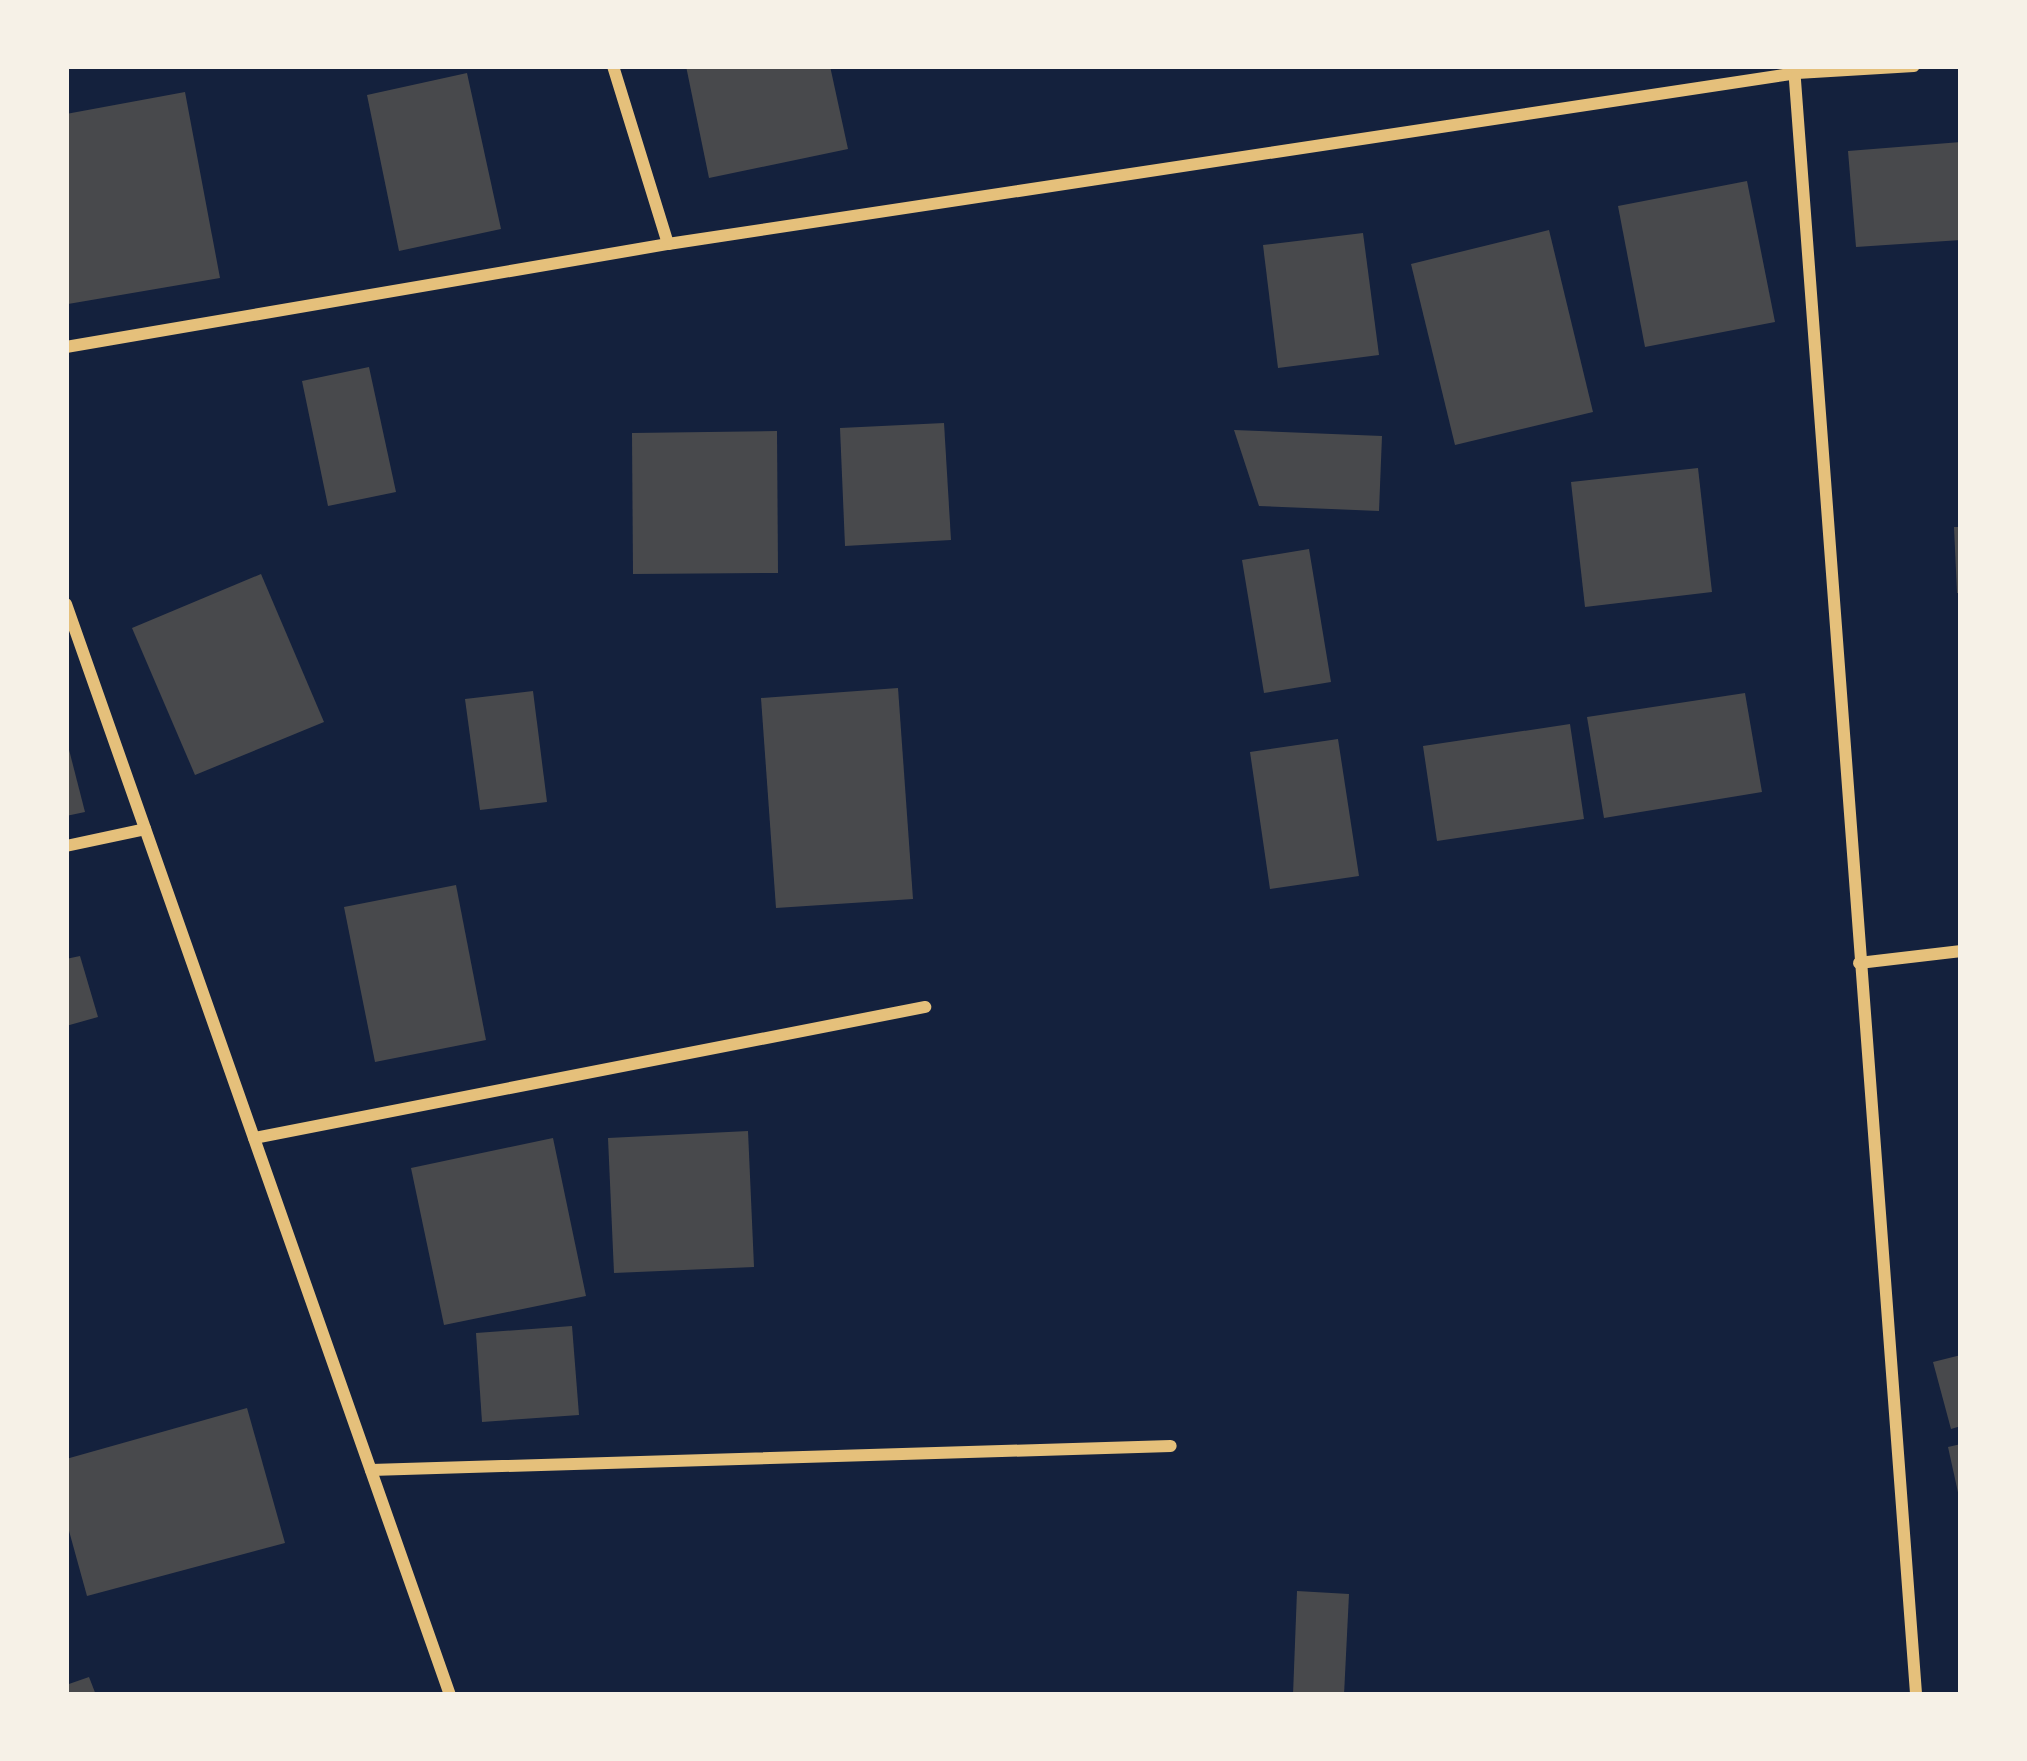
<!DOCTYPE html>
<style>
body{margin:0}
#map{position:relative;width:2027px;height:1761px;overflow:hidden;background:#14213d;font-family:Signika,sans-serif}
div>[style]{position:absolute}
.building>*{inset:0;background:#48494c}
.minor>*{height:12px;margin:-6px;padding:0 6px;transform-origin:6px;border-radius:6px;background:#e5c07b}
span{translate:-50% -50%;white-space:nowrap;text-align:center;line-height:1.15;-webkit-text-stroke:12px #f6f1e7;paint-order:stroke}
.frame{position:absolute;inset:0;border:69px solid #f6f1e7;pointer-events:none}
</style>
<div id="map">
<div class="building">
<div style="clip-path:polygon(686px 66px,830px 66px,848px 149px,709px 178px)"></div>
<div style="clip-path:polygon(467px 73px,501px 229px,399px 251px,367px 95px)"></div>
<div style="clip-path:polygon(185px 92px,220px 278px,68px 304px,66px 114px)"></div>
<div style="clip-path:polygon(1961px 142px,1961px 240px,1856px 247px,1848px 151px)"></div>
<div style="clip-path:polygon(1747px 181px,1775px 322px,1645px 347px,1618px 206px)"></div>
<div style="clip-path:polygon(1549px 230px,1593px 412px,1455px 445px,1411px 264px)"></div>
<div style="clip-path:polygon(1363px 233px,1379px 355px,1278px 368px,1263px 245px)"></div>
<div style="clip-path:polygon(369px 367px,396px 492px,328px 506px,302px 381px)"></div>
<div style="clip-path:polygon(944px 423px,951px 540px,845px 546px,840px 428px)"></div>
<div style="clip-path:polygon(1234px 430px,1382px 436px,1379px 511px,1259px 506px)"></div>
<div style="clip-path:polygon(777px 431px,778px 573px,633px 574px,632px 433px)"></div>
<div style="clip-path:polygon(1698px 468px,1712px 592px,1585px 607px,1571px 482px)"></div>
<div style="clip-path:polygon(1954px 527px,1961px 527px,1961px 593px,1957px 593px)"></div>
<div style="clip-path:polygon(1309px 549px,1331px 682px,1264px 693px,1242px 560px)"></div>
<div style="clip-path:polygon(261px 574px,324px 722px,195px 775px,132px 628px)"></div>
<div style="clip-path:polygon(898px 688px,913px 899px,776px 908px,761px 698px)"></div>
<div style="clip-path:polygon(533px 691px,547px 802px,480px 810px,465px 699px)"></div>
<div style="clip-path:polygon(1745px 693px,1762px 792px,1604px 818px,1587px 717px)"></div>
<div style="clip-path:polygon(1570px 724px,1584px 819px,1437px 841px,1423px 746px)"></div>
<div style="clip-path:polygon(66px 738px,85px 812px,66px 816px)"></div>
<div style="clip-path:polygon(1338px 739px,1359px 876px,1270px 889px,1250px 752px)"></div>
<div style="clip-path:polygon(456px 885px,486px 1040px,375px 1062px,344px 907px)"></div>
<div style="clip-path:polygon(80px 956px,98px 1017px,66px 1026px,66px 959px)"></div>
<div style="clip-path:polygon(748px 1131px,754px 1267px,614px 1273px,608px 1138px)"></div>
<div style="clip-path:polygon(553px 1138px,586px 1296px,444px 1325px,411px 1168px)"></div>
<div style="clip-path:polygon(572px 1326px,579px 1415px,482px 1422px,476px 1333px)"></div>
<div style="clip-path:polygon(1961px 1355px,1961px 1426px,1951px 1429px,1933px 1362px)"></div>
<div style="clip-path:polygon(247px 1408px,285px 1543px,87px 1596px,66px 1520px,66px 1459px)"></div>
<div style="clip-path:polygon(1961px 1444px,1961px 1497px,1959px 1497px,1948px 1447px)"></div>
<div style="clip-path:polygon(1297px 1591px,1349px 1594px,1344px 1695px,1293px 1695px)"></div>
<div style="clip-path:polygon(89px 1677px,96px 1695px,66px 1695px,66px 1685px)"></div>
</div>
<div class="minor">
<div style="left:613px;top:66px;width:186px;rotate:72.8deg"></div>
<div style="left:1794px;top:67px;width:1633px;rotate:85.71deg"></div>
<div style="left:66px;top:347px;width:611px;rotate:-9.71deg"></div>
<div style="left:668px;top:244px;width:1142px;rotate:-8.61deg"></div>
<div style="left:1797px;top:73px;width:117px;rotate:-3.4deg"></div>
<div style="left:66px;top:604px;width:1157px;rotate:70.61deg"></div>
<div style="left:66px;top:846px;width:81px;rotate:-12.1deg"></div>
<div style="left:1859px;top:963px;width:103px;rotate:-6.7deg"></div>
<div style="left:254px;top:1138px;width:684px;rotate:-11.05deg"></div>
<div style="left:371px;top:1470px;width:800px;rotate:-1.72deg"></div>
</div>
<div class="frame"></div>
</div>
